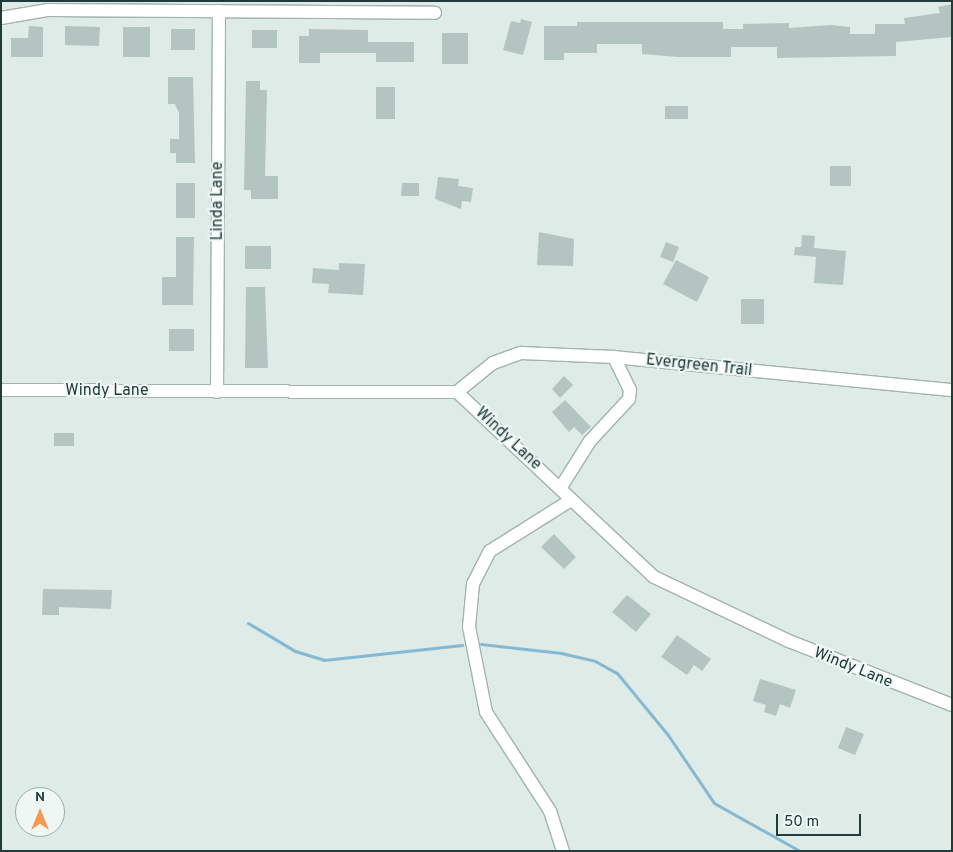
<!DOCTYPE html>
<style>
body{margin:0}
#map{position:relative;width:953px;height:852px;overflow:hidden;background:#dfebe7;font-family:Overpass,sans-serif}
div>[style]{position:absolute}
.stream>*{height:3px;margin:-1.5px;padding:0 1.5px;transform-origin:1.5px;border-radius:1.5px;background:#85b8d2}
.building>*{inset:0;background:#b4c5c1}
.roads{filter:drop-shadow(1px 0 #a2b3af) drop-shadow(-1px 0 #a2b3af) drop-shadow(0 1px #a2b3af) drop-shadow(0 -1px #a2b3af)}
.minor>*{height:12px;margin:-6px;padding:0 6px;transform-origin:6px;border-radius:6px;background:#fff}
span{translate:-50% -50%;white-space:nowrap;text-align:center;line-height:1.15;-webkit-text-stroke:4.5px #eff7f5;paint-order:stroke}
.street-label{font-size:16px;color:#203b38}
.frame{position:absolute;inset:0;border:2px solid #203b38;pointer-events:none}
.north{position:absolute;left:15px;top:787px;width:50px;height:50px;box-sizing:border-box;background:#eff7f5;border:1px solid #9caca9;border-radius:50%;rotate:0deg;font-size:14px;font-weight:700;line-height:20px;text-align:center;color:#203b38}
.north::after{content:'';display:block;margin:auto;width:18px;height:22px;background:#f59852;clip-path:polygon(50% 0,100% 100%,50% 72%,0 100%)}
.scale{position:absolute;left:776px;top:814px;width:85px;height:22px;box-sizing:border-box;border:2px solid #203b38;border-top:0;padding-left:6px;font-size:15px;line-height:18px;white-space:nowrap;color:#203b38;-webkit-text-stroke:4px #eff7f5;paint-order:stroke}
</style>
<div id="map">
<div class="stream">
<div style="left:248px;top:623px;width:55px;rotate:30.8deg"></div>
<div style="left:295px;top:651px;width:30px;rotate:17deg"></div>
<div style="left:324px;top:660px;width:139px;rotate:-6.2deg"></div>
<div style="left:481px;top:644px;width:81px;rotate:6.4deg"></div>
<div style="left:561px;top:653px;width:35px;rotate:13deg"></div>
<div style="left:595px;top:661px;width:25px;rotate:29deg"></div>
<div style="left:617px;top:673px;width:80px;rotate:50.6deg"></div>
<div style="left:668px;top:735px;width:82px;rotate:55.9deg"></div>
<div style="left:714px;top:803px;width:98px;rotate:29.2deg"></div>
</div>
<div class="building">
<div style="clip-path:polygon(952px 4px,952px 37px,896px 42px,896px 56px,777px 58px,777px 47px,731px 47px,731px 57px,678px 57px,642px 54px,642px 44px,597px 44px,597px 53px,564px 53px,564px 60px,544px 60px,544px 26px,577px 26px,577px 22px,723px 22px,723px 29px,743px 29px,743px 24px,789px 23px,789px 28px,830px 25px,850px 27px,850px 34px,875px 34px,875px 24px,905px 24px,904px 18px,940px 13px,938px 7px)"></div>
<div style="clip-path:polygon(521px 19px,532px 22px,523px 55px,503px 50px,511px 21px,520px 23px)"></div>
<div style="clip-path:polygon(29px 26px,43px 27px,43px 57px,11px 57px,11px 38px,28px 38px)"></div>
<div style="clip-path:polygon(65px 26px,100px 27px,99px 46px,65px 45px)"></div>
<div style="clip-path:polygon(123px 27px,150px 27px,150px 57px,123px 57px)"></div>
<div style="clip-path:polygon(171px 29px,195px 29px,195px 50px,171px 50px)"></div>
<div style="clip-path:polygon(309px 29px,368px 30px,368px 42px,414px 42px,414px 62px,376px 62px,376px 53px,320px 53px,320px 63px,299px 63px,299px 36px,309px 36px)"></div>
<div style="clip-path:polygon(252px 30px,277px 30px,277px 48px,252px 48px)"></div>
<div style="clip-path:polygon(442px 33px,468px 33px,468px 64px,442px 64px)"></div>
<div style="clip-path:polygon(168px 77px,193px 77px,195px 163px,176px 163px,176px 153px,170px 153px,170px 139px,179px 139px,179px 113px,175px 104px,168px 104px)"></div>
<div style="clip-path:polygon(246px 81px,260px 81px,260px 90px,267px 90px,265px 176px,278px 176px,278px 199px,251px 199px,251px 190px,244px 190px)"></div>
<div style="clip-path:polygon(376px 87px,395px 87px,395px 119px,376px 119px)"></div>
<div style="clip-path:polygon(665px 106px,688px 106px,688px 119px,665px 119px)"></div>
<div style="clip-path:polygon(830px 166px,851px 166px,851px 186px,830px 186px)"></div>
<div style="clip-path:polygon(438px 177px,459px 179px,458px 186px,473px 188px,471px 202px,462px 201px,461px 209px,435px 199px)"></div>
<div style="clip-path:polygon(176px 183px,195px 183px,195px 218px,176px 218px)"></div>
<div style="clip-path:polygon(402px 183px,419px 183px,419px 196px,401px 196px)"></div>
<div style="clip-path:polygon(539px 232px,574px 239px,573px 266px,537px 265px)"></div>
<div style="clip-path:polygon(802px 235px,815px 236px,814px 248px,846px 251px,843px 285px,814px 283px,816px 257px,794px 255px,795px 247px,801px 247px)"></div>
<div style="clip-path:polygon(176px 237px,194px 237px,193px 305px,162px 305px,162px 277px,176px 277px)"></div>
<div style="clip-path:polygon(666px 242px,679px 247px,673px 262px,660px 257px)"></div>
<div style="clip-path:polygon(245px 246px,271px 246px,271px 269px,245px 269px)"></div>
<div style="clip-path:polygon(676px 260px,709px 277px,697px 302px,663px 284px)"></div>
<div style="clip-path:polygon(339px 263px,365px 264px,363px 295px,328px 293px,329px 284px,312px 283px,313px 268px,339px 270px)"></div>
<div style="clip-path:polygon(246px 287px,265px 287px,268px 368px,245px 368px)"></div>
<div style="clip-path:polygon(741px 299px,764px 299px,764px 324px,741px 324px)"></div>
<div style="clip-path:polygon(169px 329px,194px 329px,194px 351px,169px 351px)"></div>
<div style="clip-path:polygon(564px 376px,573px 385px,560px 398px,552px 389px)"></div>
<div style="clip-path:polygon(565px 400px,591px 427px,582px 435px,574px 427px,569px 432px,552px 412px)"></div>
<div style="clip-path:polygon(54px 433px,74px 433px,74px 446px,54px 446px)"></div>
<div style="clip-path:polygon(554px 534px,576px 557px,564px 569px,541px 547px)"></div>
<div style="clip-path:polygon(43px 589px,112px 590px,111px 609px,59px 607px,59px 615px,42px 615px)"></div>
<div style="clip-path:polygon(627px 595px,651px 614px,636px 632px,612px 612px)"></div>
<div style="clip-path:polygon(677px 635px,711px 659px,702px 671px,694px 665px,687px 675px,661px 657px)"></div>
<div style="clip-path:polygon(760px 679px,796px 690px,790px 708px,780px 704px,776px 716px,764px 712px,766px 705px,753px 701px)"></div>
<div style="clip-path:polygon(846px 727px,864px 734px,855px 755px,838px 748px)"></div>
</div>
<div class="roads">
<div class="minor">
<div style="left:1px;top:18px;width:48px;rotate:-9.7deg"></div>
<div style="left:48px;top:10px;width:387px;rotate:0.4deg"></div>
<div style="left:1px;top:390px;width:456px;rotate:0.3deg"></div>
<div style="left:457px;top:392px;width:270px;rotate:43.2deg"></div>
<div style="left:654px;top:577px;width:149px;rotate:25.4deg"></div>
<div style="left:789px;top:641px;width:175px;rotate:21.4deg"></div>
<div style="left:217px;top:392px;width:381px;rotate:-89.7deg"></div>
<div style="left:457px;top:392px;width:46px;rotate:-38.9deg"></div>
<div style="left:493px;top:363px;width:30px;rotate:-20deg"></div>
<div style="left:521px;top:353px;width:93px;rotate:2.5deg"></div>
<div style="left:614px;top:357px;width:340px;rotate:5.6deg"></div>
<div style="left:561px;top:487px;width:54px;rotate:-57.8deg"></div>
<div style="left:590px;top:441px;width:57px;rotate:-47.1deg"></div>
<div style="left:629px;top:399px;width:9px;rotate:-84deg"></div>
<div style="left:630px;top:390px;width:37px;rotate:-116deg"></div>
<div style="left:563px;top:851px;width:42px;rotate:-108deg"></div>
<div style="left:550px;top:811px;width:118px;rotate:-122.9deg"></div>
<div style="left:486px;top:712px;width:87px;rotate:-101.3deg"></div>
<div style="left:469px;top:627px;width:43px;rotate:-84.7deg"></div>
<div style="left:473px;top:584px;width:37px;rotate:-63deg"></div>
<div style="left:490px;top:551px;width:96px;rotate:-32.2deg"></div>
</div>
</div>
<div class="street-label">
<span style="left:218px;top:201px;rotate:-90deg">Linda Lane</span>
<span style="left:699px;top:366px;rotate:6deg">Evergreen Trail</span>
<span style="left:107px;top:391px">Windy Lane</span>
<span style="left:508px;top:439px;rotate:43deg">Windy Lane</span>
<span style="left:853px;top:668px;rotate:22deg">Windy Lane</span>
</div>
<div class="frame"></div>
<div class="north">N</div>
<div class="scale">50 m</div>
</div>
